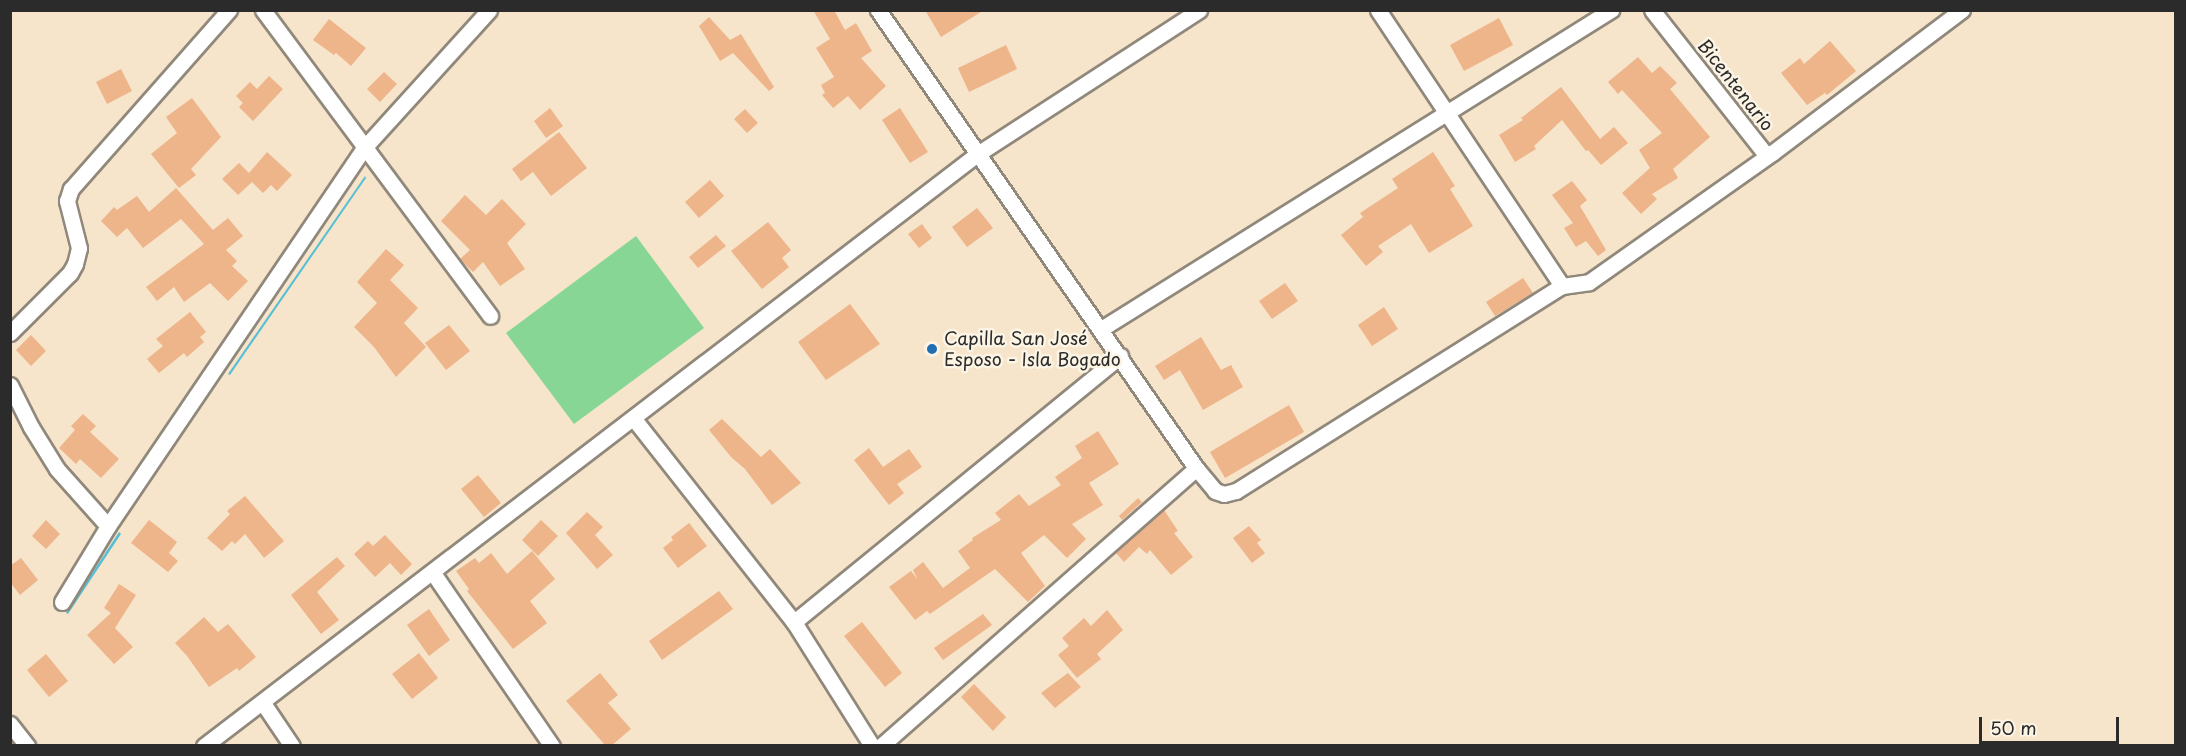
<!DOCTYPE html>
<meta charset="utf-8">
<style>
body{margin:0}
#map{position:relative;width:2186px;height:756px;overflow:hidden;background:#f6e4cb;font-family:"Playpen Sans",sans-serif}
div>[style]{position:absolute}
.green>*{inset:0;background:#87d695}
.water>*{inset:0;background:#57bfd4}
.building>*{inset:0;background:#eeb58a}
.roads{filter:drop-shadow(2px 0 #90887b) drop-shadow(-2px 0 #90887b) drop-shadow(0 2px #90887b) drop-shadow(0 -2px #90887b)}
.minor>*{height:15px;margin:-7.5px;padding:0 7.5px;transform-origin:7.5px;border-radius:7.5px;background:#fff}
.dots>*{width:16px;height:16px;translate:-50% -50%;box-sizing:border-box;border:3px solid #fcf5e5;border-radius:50%}
span{translate:-50% -50%;white-space:nowrap;text-align:center;line-height:1.15;-webkit-text-stroke:5px #fcf5e5;paint-order:stroke}
.street-label{font-size:18px;color:#2b2b2b}
.poi-label{font-size:18px;color:#2b2b2b}
.left{translate:0 -50%;text-align:left}
.frame{position:absolute;inset:0;border:12px solid #2b2b2b;pointer-events:none}
.scale{position:absolute;left:1979px;top:717px;width:140px;height:27px;box-sizing:border-box;border:3px solid #2b2b2b;border-top:0;padding-left:8px;font-size:18px;line-height:21px;white-space:nowrap;color:#2b2b2b;-webkit-text-stroke:4px #fcf5e5;paint-order:stroke}
</style>
<div id="map">
<div class="green">
<div style="clip-path:polygon(636px 236px,704px 328px,574px 424px,506px 333px)"></div>
</div>
<div class="water">
<div style="clip-path:polygon(365px 176px,366px 178px,230px 375px,228px 374px)"></div>
<div style="clip-path:polygon(119px 532px,121px 534px,68px 614px,66px 613px)"></div>
</div>
<div class="building">
<div style="clip-path:polygon(813px 10px,834px 10px,845px 30px,856px 23px,872px 51px,861px 58px,886px 86px,860px 110px,848px 96px,833px 108px,822px 95px,825px 93px,821px 85px,834px 77px,816px 48px,830px 39px)"></div>
<div style="clip-path:polygon(925px 10px,984px 10px,941px 37px)"></div>
<div style="clip-path:polygon(709px 17px,730px 40px,741px 34px,774px 87px,769px 91px,733px 53px,720px 61px,699px 26px)"></div>
<div style="clip-path:polygon(1499px 18px,1513px 45px,1464px 71px,1450px 45px)"></div>
<div style="clip-path:polygon(329px 19px,366px 48px,351px 66px,336px 53px,334px 55px,313px 40px)"></div>
<div style="clip-path:polygon(1830px 41px,1856px 71px,1827px 95px,1825px 93px,1807px 105px,1781px 73px,1800px 58px,1804px 64px)"></div>
<div style="clip-path:polygon(1006px 45px,1017px 69px,969px 92px,958px 68px)"></div>
<div style="clip-path:polygon(1638px 57px,1652px 73px,1660px 66px,1677px 83px,1670px 89px,1710px 137px,1673px 169px,1678px 178px,1652px 194px,1657px 199px,1641px 214px,1622px 193px,1650px 168px,1639px 150px,1662px 133px,1622px 90px,1618px 94px,1608px 82px)"></div>
<div style="clip-path:polygon(121px 69px,132px 91px,107px 104px,96px 82px)"></div>
<div style="clip-path:polygon(384px 72px,397px 84px,380px 102px,367px 89px)"></div>
<div style="clip-path:polygon(269px 76px,283px 89px,253px 121px,239px 107px,243px 103px,236px 96px,250px 82px,257px 89px)"></div>
<div style="clip-path:polygon(1561px 87px,1600px 139px,1614px 127px,1628px 143px,1601px 165px,1588px 150px,1586px 151px,1562px 120px,1534px 146px,1536px 149px,1515px 162px,1499px 135px,1523px 120px,1521px 118px)"></div>
<div style="clip-path:polygon(192px 98px,221px 137px,191px 169px,196px 175px,179px 188px,151px 154px,177px 133px,166px 117px)"></div>
<div style="clip-path:polygon(550px 108px,563px 126px,546px 138px,534px 121px)"></div>
<div style="clip-path:polygon(900px 108px,928px 152px,910px 163px,882px 120px)"></div>
<div style="clip-path:polygon(745px 109px,758px 123px,747px 133px,734px 119px)"></div>
<div style="clip-path:polygon(559px 132px,587px 168px,551px 196px,533px 172px,521px 181px,512px 169px)"></div>
<div style="clip-path:polygon(267px 152px,292px 175px,277px 191px,271px 185px,263px 193px,252px 182px,238px 195px,222px 179px,239px 163px,249px 173px)"></div>
<div style="clip-path:polygon(1433px 152px,1455px 186px,1450px 189px,1473px 226px,1429px 253px,1411px 224px,1378px 246px,1383px 252px,1366px 266px,1341px 235px,1363px 217px,1360px 213px,1398px 188px,1392px 179px)"></div>
<div style="clip-path:polygon(710px 180px,724px 196px,699px 218px,685px 202px)"></div>
<div style="clip-path:polygon(1572px 181px,1587px 200px,1580px 206px,1606px 250px,1598px 256px,1586px 241px,1576px 247px,1564px 228px,1573px 223px,1552px 195px)"></div>
<div style="clip-path:polygon(176px 188px,213px 230px,228px 218px,243px 236px,226px 250px,237px 261px,232px 266px,248px 281px,228px 301px,210px 283px,184px 302px,174px 287px,157px 301px,146px 287px,204px 244px,181px 219px,143px 248px,127px 228px,117px 237px,101px 221px,114px 207px,117px 210px,137px 196px,149px 212px)"></div>
<div style="clip-path:polygon(465px 195px,486px 215px,502px 199px,526px 224px,507px 243px,525px 269px,500px 286px,483px 262px,473px 272px,460px 259px,470px 250px,441px 221px)"></div>
<div style="clip-path:polygon(977px 208px,993px 228px,967px 247px,952px 227px)"></div>
<div style="clip-path:polygon(768px 222px,791px 250px,782px 258px,789px 267px,762px 289px,731px 251px)"></div>
<div style="clip-path:polygon(922px 224px,932px 238px,919px 248px,908px 234px)"></div>
<div style="clip-path:polygon(716px 235px,726px 246px,698px 268px,689px 257px)"></div>
<div style="clip-path:polygon(386px 249px,404px 265px,390px 280px,418px 308px,404px 323px,426px 347px,396px 377px,374px 347px,354px 327px,377px 303px,357px 282px)"></div>
<div style="clip-path:polygon(1523px 278px,1533px 293px,1495px 316px,1486px 302px)"></div>
<div style="clip-path:polygon(1285px 283px,1298px 301px,1272px 319px,1259px 301px)"></div>
<div style="clip-path:polygon(850px 304px,880px 344px,826px 380px,798px 342px)"></div>
<div style="clip-path:polygon(1384px 307px,1398px 329px,1372px 346px,1358px 325px)"></div>
<div style="clip-path:polygon(190px 312px,206px 332px,200px 337px,204px 342px,187px 357px,184px 353px,159px 373px,147px 359px,163px 346px,156px 339px)"></div>
<div style="clip-path:polygon(449px 325px,470px 351px,446px 370px,425px 343px)"></div>
<div style="clip-path:polygon(31px 335px,46px 351px,31px 366px,16px 350px)"></div>
<div style="clip-path:polygon(1201px 337px,1221px 370px,1231px 365px,1243px 387px,1203px 410px,1180px 370px,1164px 380px,1155px 366px)"></div>
<div style="clip-path:polygon(1289px 405px,1304px 432px,1225px 478px,1210px 452px)"></div>
<div style="clip-path:polygon(83px 414px,96px 426px,90px 432px,119px 459px,101px 478px,80px 459px,76px 464px,59px 448px,75px 430px,71px 426px)"></div>
<div style="clip-path:polygon(722px 419px,761px 457px,770px 449px,801px 483px,772px 505px,745px 469px,731px 457px,709px 430px)"></div>
<div style="clip-path:polygon(1098px 431px,1119px 464px,1089px 483px,1103px 505px,1072px 524px,1086px 539px,1067px 558px,1044px 535px,1021px 553px,1045px 586px,1028px 602px,995px 569px,930px 614px,927px 611px,915px 620px,889px 587px,911px 571px,918px 580px,913px 570px,923px 562px,943px 588px,970px 568px,958px 551px,973px 540px,972px 538px,1001px 520px,995px 513px,1019px 494px,1029px 506px,1061px 485px,1055px 477px,1082px 458px,1075px 446px)"></div>
<div style="clip-path:polygon(869px 448px,883px 467px,909px 449px,922px 467px,897px 484px,904px 493px,889px 505px,854px 460px)"></div>
<div style="clip-path:polygon(478px 475px,501px 503px,484px 517px,461px 489px)"></div>
<div style="clip-path:polygon(245px 496px,284px 541px,264px 558px,245px 534px,235px 544px,232px 541px,222px 551px,207px 538px,230px 514px,227px 511px)"></div>
<div style="clip-path:polygon(1138px 498px,1142px 502px,1122px 520px,1119px 516px)"></div>
<div style="clip-path:polygon(1164px 510px,1178px 531px,1174px 533px,1193px 557px,1171px 575px,1150px 550px,1147px 554px,1139px 547px,1124px 562px,1115px 552px)"></div>
<div style="clip-path:polygon(587px 512px,603px 527px,595px 535px,613px 555px,597px 569px,566px 533px)"></div>
<div style="clip-path:polygon(46px 520px,60px 534px,46px 549px,32px 536px)"></div>
<div style="clip-path:polygon(149px 520px,177px 542px,169px 553px,178px 561px,168px 572px,131px 543px)"></div>
<div style="clip-path:polygon(541px 520px,558px 536px,538px 556px,522px 540px)"></div>
<div style="clip-path:polygon(689px 523px,707px 546px,678px 568px,663px 548px,673px 540px,671px 537px)"></div>
<div style="clip-path:polygon(1249px 526px,1261px 540px,1257px 543px,1265px 553px,1252px 563px,1233px 538px)"></div>
<div style="clip-path:polygon(385px 535px,412px 564px,401px 575px,390px 563px,375px 577px,354px 554px,368px 541px,373px 546px)"></div>
<div style="clip-path:polygon(532px 551px,555px 579px,530px 601px,547px 623px,513px 649px,467px 591px,469px 589px,456px 571px,475px 558px,479px 563px,491px 553px,507px 574px)"></div>
<div style="clip-path:polygon(337px 557px,345px 566px,317px 592px,339px 620px,321px 634px,291px 595px)"></div>
<div style="clip-path:polygon(21px 558px,38px 580px,20px 595px,10px 582px,10px 566px)"></div>
<div style="clip-path:polygon(119px 584px,136px 595px,115px 628px,133px 647px,114px 664px,87px 635px,111px 613px,104px 608px)"></div>
<div style="clip-path:polygon(719px 591px,733px 609px,662px 660px,649px 641px)"></div>
<div style="clip-path:polygon(429px 609px,450px 640px,429px 656px,407px 625px)"></div>
<div style="clip-path:polygon(1107px 610px,1123px 630px,1097px 654px,1101px 659px,1077px 678px,1058px 655px,1069px 646px,1062px 638px,1084px 618px,1091px 626px)"></div>
<div style="clip-path:polygon(983px 614px,992px 625px,943px 660px,934px 648px)"></div>
<div style="clip-path:polygon(204px 617px,218px 632px,228px 624px,256px 657px,239px 671px,237px 668px,209px 687px,187px 656px,175px 643px)"></div>
<div style="clip-path:polygon(862px 622px,902px 673px,885px 687px,844px 636px)"></div>
<div style="clip-path:polygon(419px 653px,438px 678px,412px 699px,392px 674px)"></div>
<div style="clip-path:polygon(46px 654px,68px 681px,49px 697px,27px 670px)"></div>
<div style="clip-path:polygon(600px 673px,618px 695px,608px 703px,631px 729px,611px 746px,606px 746px,566px 701px)"></div>
<div style="clip-path:polygon(1068px 673px,1081px 687px,1055px 708px,1041px 693px)"></div>
<div style="clip-path:polygon(974px 684px,1006px 717px,993px 731px,961px 697px)"></div>
</div>
<div class="roads">
<div class="minor">
<div style="left:263px;top:10px;width:381px;rotate:53.4deg"></div>
<div style="left:878px;top:10px;width:558px;rotate:55.23deg"></div>
<div style="left:1196px;top:468px;width:30px;rotate:50deg"></div>
<div style="left:1215px;top:491px;width:9px;rotate:18deg"></div>
<div style="left:1224px;top:494px;width:12px;rotate:-14deg"></div>
<div style="left:1236px;top:491px;width:385px;rotate:-32.2deg"></div>
<div style="left:1562px;top:286px;width:27px;rotate:-8deg"></div>
<div style="left:1589px;top:282px;width:224px;rotate:-35.2deg"></div>
<div style="left:1772px;top:153px;width:238px;rotate:-37deg"></div>
<div style="left:1378px;top:10px;width:332px;rotate:56.3deg"></div>
<div style="left:1652px;top:10px;width:186px;rotate:51.8deg"></div>
<div style="left:1101px;top:329px;width:602px;rotate:-32.03deg"></div>
<div style="left:10px;top:333px;width:85px;rotate:-45deg"></div>
<div style="left:70px;top:273px;width:10px;rotate:-61deg"></div>
<div style="left:75px;top:264px;width:16px;rotate:-76deg"></div>
<div style="left:79px;top:248px;width:49px;rotate:-104.3deg"></div>
<div style="left:67px;top:201px;width:13px;rotate:-72deg"></div>
<div style="left:71px;top:189px;width:239px;rotate:-48.6deg"></div>
<div style="left:10px;top:385px;width:47px;rotate:63.4deg"></div>
<div style="left:31px;top:427px;width:49px;rotate:58.2deg"></div>
<div style="left:57px;top:469px;width:76px;rotate:48.2deg"></div>
<div style="left:634px;top:419px;width:258px;rotate:51.8deg"></div>
<div style="left:794px;top:622px;width:146px;rotate:57.8deg"></div>
<div style="left:433px;top:573px;width:210px;rotate:55.5deg"></div>
<div style="left:62px;top:602px;width:89px;rotate:-58.8deg"></div>
<div style="left:108px;top:526px;width:457px;rotate:-55.9deg"></div>
<div style="left:364px;top:148px;width:186px;rotate:-47.8deg"></div>
<div style="left:794px;top:622px;width:421px;rotate:-39.2deg"></div>
<div style="left:263px;top:703px;width:52px;rotate:56deg"></div>
<div style="left:10px;top:724px;width:28px;rotate:52deg"></div>
<div style="left:204px;top:746px;width:972px;rotate:-37.44deg"></div>
<div style="left:976px;top:155px;width:266px;rotate:-33deg"></div>
<div style="left:881px;top:746px;width:420px;rotate:-41.4deg"></div>
</div>
</div>
<div class="dots">
<div style="left:932px;top:349px;background:#1f6fb2"></div>
</div>
<div class="street-label">
<span style="left:1736px;top:85px;rotate:52deg">Bicentenario</span>
</div>
<div class="poi-label">
<span class="left" style="left:944px;top:349px">Capilla San José<br>Esposo - Isla Bogado</span>
</div>
<div class="frame"></div>
<div class="scale">50 m</div>
</div>
